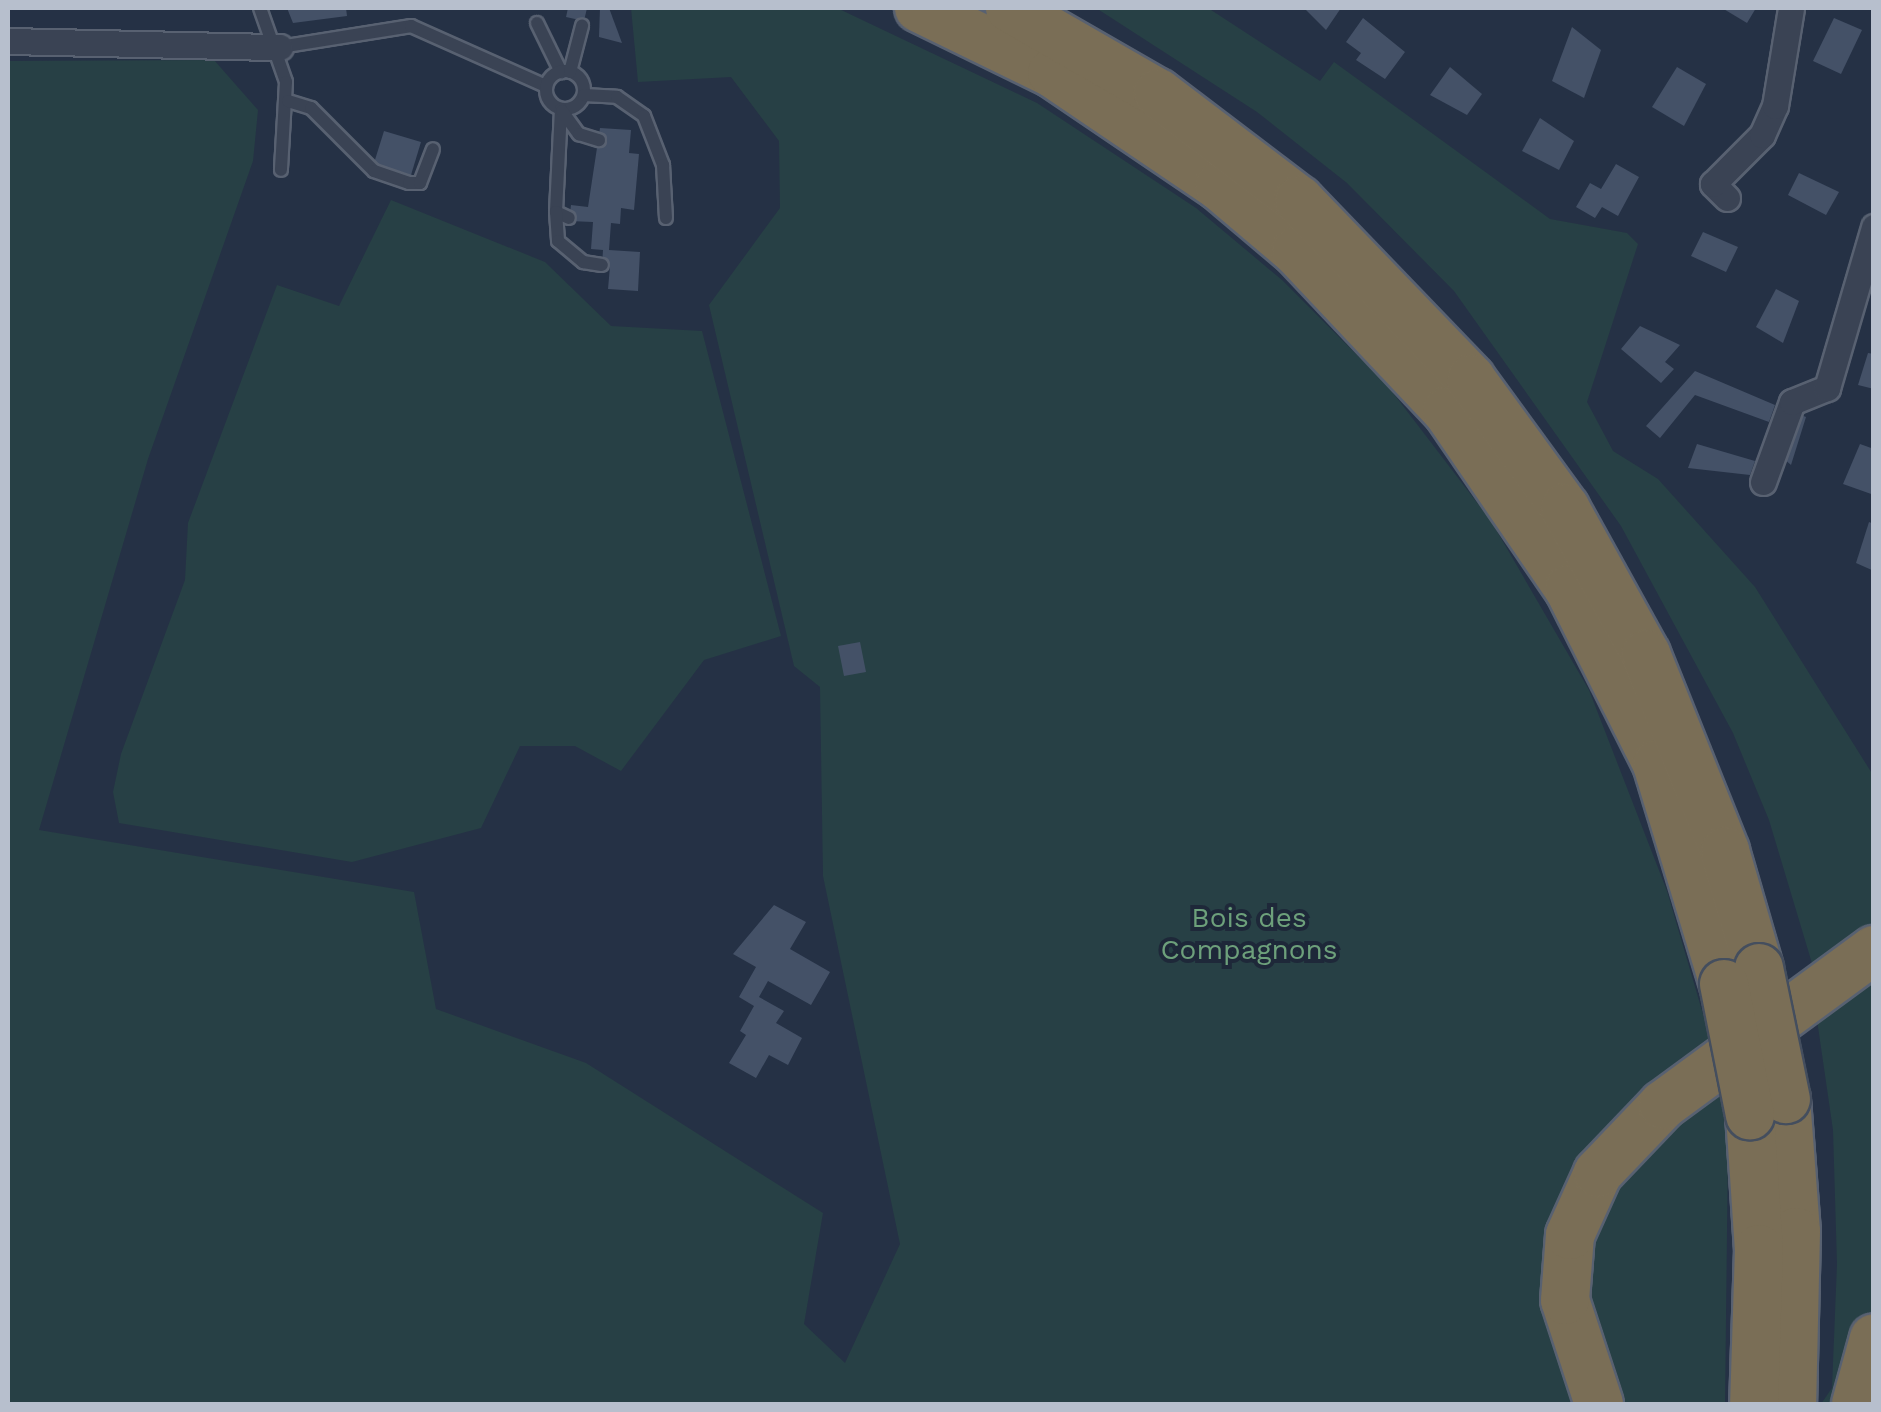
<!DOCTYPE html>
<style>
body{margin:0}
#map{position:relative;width:1881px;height:1412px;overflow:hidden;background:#253145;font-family:"Work Sans",sans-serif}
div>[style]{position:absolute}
.green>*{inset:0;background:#274045}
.building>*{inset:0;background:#445167}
.roads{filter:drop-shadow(2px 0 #586171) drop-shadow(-2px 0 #586171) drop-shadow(0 2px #586171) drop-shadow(0 -2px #586171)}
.lane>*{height:12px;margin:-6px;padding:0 6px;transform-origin:6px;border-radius:6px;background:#3a4354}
.lane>.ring{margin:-6px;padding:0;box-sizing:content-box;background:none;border:12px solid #3a4354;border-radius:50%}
.street>*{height:25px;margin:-12.5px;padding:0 12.5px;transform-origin:12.5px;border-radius:12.5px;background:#3a4354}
.highway>*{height:48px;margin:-24px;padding:0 24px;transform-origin:24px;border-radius:24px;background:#7a6e56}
.bridges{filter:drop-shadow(2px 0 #444e5e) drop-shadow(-2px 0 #444e5e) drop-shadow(0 2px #444e5e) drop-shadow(0 -2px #444e5e)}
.highway-bridge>*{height:48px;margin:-24px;padding:0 24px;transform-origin:24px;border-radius:24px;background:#7a6e56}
span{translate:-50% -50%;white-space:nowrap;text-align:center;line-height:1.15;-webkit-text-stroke:8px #1e2839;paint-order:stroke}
.park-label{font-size:28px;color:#6da07b}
.frame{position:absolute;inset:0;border:10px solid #b7bfcd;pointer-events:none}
</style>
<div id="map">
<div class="green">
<div style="clip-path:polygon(631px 8px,837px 8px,1037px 103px,1196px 208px,1282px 280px,1387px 385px,1491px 521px,1589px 690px,1667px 891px,1712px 1045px,1681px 1058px,1583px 1165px,1576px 1404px,8px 1404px,8px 61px,214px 60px,258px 110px,253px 161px,148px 459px,39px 830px,414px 892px,436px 1009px,586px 1063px,823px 1213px,804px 1324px,845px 1363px,900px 1244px,823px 876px,820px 687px,794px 666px,709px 305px,780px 208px,779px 141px,731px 77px,638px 82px)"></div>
<div style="clip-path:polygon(1096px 8px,1208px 8px,1320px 81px,1334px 62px,1550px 219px,1627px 233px,1638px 244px,1587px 402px,1613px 451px,1658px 479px,1755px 587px,1873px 775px,1873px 926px,1814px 970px,1769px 820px,1733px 733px,1621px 526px,1454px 291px,1347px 183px,1257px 112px)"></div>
<div style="clip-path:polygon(391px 200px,545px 262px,611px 326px,702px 331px,781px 636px,704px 660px,621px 771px,575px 746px,520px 746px,481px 828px,352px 862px,119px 823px,113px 792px,121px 754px,185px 580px,188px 523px,277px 285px,339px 306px)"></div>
<div style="clip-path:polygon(1873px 972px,1873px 1319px,1849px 1404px,1821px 1404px,1832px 1388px,1837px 1264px,1833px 1130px,1816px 1013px)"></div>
<div style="clip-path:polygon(1720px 1074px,1728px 1144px,1725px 1404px,1614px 1404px,1586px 1325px,1595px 1210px)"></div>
</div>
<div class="building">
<div style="clip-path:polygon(287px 8px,346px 8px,347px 16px,293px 23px)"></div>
<div style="clip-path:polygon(568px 8px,587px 8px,584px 21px,566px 17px)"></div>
<div style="clip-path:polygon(600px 8px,609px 8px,622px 43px,599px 37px)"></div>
<div style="clip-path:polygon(1304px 8px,1341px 8px,1326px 30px)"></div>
<div style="clip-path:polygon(1722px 8px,1756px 8px,1747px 23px)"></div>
<div style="clip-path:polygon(1363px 18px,1405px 52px,1385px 79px,1356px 60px,1361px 53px,1346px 42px)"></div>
<div style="clip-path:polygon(1834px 18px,1862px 30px,1841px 74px,1813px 61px)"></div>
<div style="clip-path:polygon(1572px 27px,1601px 50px,1584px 98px,1552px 81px)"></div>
<div style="clip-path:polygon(1450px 67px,1482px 94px,1467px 115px,1430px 95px)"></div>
<div style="clip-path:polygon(1677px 67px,1706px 84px,1684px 126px,1652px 107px)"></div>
<div style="clip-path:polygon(1540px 118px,1574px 141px,1559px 170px,1522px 151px)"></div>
<div style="clip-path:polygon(600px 128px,631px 130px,629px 153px,639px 154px,634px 210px,621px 208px,620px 224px,611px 223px,609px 250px,640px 252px,638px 291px,608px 289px,610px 266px,602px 265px,603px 250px,591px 249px,593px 222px,569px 221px,571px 205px,588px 207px)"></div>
<div style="clip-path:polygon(384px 131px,421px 142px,411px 175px,374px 163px)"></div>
<div style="clip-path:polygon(1616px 164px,1639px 177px,1618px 216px,1602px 207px,1595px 218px,1576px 207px,1590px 183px,1601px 189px)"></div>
<div style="clip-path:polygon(1799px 173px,1839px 192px,1826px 215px,1788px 195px)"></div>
<div style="clip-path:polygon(1703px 232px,1738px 247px,1726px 272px,1691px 256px)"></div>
<div style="clip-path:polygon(1776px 289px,1799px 301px,1783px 343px,1756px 327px)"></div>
<div style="clip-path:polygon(1640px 326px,1680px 345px,1665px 362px,1674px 369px,1661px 383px,1621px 349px)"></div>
<div style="clip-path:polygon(1868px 353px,1874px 354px,1874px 389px,1858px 385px)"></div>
<div style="clip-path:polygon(1695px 371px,1775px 405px,1769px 422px,1695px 395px,1660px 438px,1646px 426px)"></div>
<div style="clip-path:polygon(1793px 412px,1806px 417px,1791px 465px,1783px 458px)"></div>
<div style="clip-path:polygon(1697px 444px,1755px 461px,1750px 475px,1688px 468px)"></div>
<div style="clip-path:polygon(1860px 444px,1874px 449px,1874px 495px,1843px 484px)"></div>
<div style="clip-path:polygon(1869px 522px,1874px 524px,1874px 571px,1856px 563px)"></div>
<div style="clip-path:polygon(860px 642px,866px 672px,844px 676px,838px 646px)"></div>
<div style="clip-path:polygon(774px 905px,806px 922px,790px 949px,830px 972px,811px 1005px,768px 981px,759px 997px,784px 1011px,776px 1023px,802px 1038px,788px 1065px,769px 1055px,756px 1078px,729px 1063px,746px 1035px,740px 1031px,754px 1006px,739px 997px,756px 967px,733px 954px)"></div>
</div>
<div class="roads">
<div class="lane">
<div style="left:260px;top:8px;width:78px;rotate:70.6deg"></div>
<div style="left:286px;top:82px;width:88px;rotate:93.3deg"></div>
<div style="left:537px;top:23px;width:55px;rotate:63.9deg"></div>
<div style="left:280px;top:47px;width:133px;rotate:-9.1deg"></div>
<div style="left:411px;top:26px;width:148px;rotate:24deg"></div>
<div class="ring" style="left:546px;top:71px;width:26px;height:26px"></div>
<div style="left:570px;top:72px;width:48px;rotate:-75.4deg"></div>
<div style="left:584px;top:95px;width:33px;rotate:3deg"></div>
<div style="left:617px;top:97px;width:33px;rotate:35deg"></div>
<div style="left:644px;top:116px;width:53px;rotate:68.8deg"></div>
<div style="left:663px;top:165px;width:53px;rotate:86.8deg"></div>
<div style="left:288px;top:101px;width:24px;rotate:17deg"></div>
<div style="left:311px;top:108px;width:89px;rotate:45deg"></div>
<div style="left:374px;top:171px;width:37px;rotate:19deg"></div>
<div style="left:409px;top:183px;width:11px"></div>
<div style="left:420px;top:183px;width:36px;rotate:-69deg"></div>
<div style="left:561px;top:109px;width:103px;rotate:92.8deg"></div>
<div style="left:556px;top:212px;width:14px;rotate:25deg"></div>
<div style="left:562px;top:111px;width:29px;rotate:54deg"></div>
<div style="left:579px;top:134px;width:21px;rotate:17deg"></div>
<div style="left:556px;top:212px;width:29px;rotate:86deg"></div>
<div style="left:558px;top:241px;width:33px;rotate:40deg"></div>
<div style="left:583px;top:262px;width:19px;rotate:9deg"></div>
</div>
<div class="street">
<div style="left:8px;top:41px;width:272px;rotate:1.3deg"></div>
<div style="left:1727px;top:198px;width:20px;rotate:-135deg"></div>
<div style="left:1713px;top:184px;width:69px;rotate:-45deg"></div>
<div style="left:1762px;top:135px;width:32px;rotate:-66deg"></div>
<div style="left:1775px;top:106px;width:99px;rotate:-80.7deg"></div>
<div style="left:1763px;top:482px;width:85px;rotate:-70.1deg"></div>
<div style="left:1792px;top:402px;width:38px;rotate:-22deg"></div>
<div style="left:1827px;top:388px;width:168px;rotate:-73.7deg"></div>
</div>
<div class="highway">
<div style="left:919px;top:8px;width:148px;rotate:26deg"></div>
<div style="left:1052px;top:73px;width:202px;rotate:34.1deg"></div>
<div style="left:1219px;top:186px;width:101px;rotate:40.2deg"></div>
<div style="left:1296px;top:251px;width:220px;rotate:46.7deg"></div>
<div style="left:1447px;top:411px;width:216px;rotate:55.6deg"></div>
<div style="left:1569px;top:589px;width:196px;rotate:63.3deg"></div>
<div style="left:1657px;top:764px;width:230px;rotate:73.1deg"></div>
<div style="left:1010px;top:8px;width:171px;rotate:29.9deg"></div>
<div style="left:1158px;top:93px;width:177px;rotate:37.2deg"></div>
<div style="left:1299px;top:200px;width:248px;rotate:46.1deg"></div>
<div style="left:1471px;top:379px;width:160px;rotate:53.9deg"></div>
<div style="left:1565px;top:508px;width:167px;rotate:61deg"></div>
<div style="left:1646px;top:654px;width:212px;rotate:68.1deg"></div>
<div style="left:1725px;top:851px;width:122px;rotate:73.8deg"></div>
<div style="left:1786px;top:1099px;width:133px;rotate:85.7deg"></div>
<div style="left:1796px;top:1232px;width:172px;rotate:91.3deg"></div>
<div style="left:1750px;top:1115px;width:134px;rotate:86.2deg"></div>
<div style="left:1759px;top:1249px;width:155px;rotate:91.8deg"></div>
<div style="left:1599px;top:1404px;width:109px;rotate:-108.1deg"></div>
<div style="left:1565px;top:1300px;width:65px;rotate:-85.6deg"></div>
<div style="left:1570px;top:1235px;width:68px;rotate:-65.7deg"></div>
<div style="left:1598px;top:1173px;width:94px;rotate:-46.3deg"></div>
<div style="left:1663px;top:1105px;width:262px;rotate:-36.3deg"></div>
<div style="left:1856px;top:1404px;width:68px;rotate:-74.7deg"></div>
</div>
</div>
<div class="bridges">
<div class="highway-bridge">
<div style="left:1759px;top:968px;width:134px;rotate:78.4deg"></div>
<div style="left:1724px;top:984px;width:134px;rotate:78.8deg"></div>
</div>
</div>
<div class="park-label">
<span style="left:1249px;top:934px">Bois des<br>Compagnons</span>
</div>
<div class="frame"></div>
</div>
